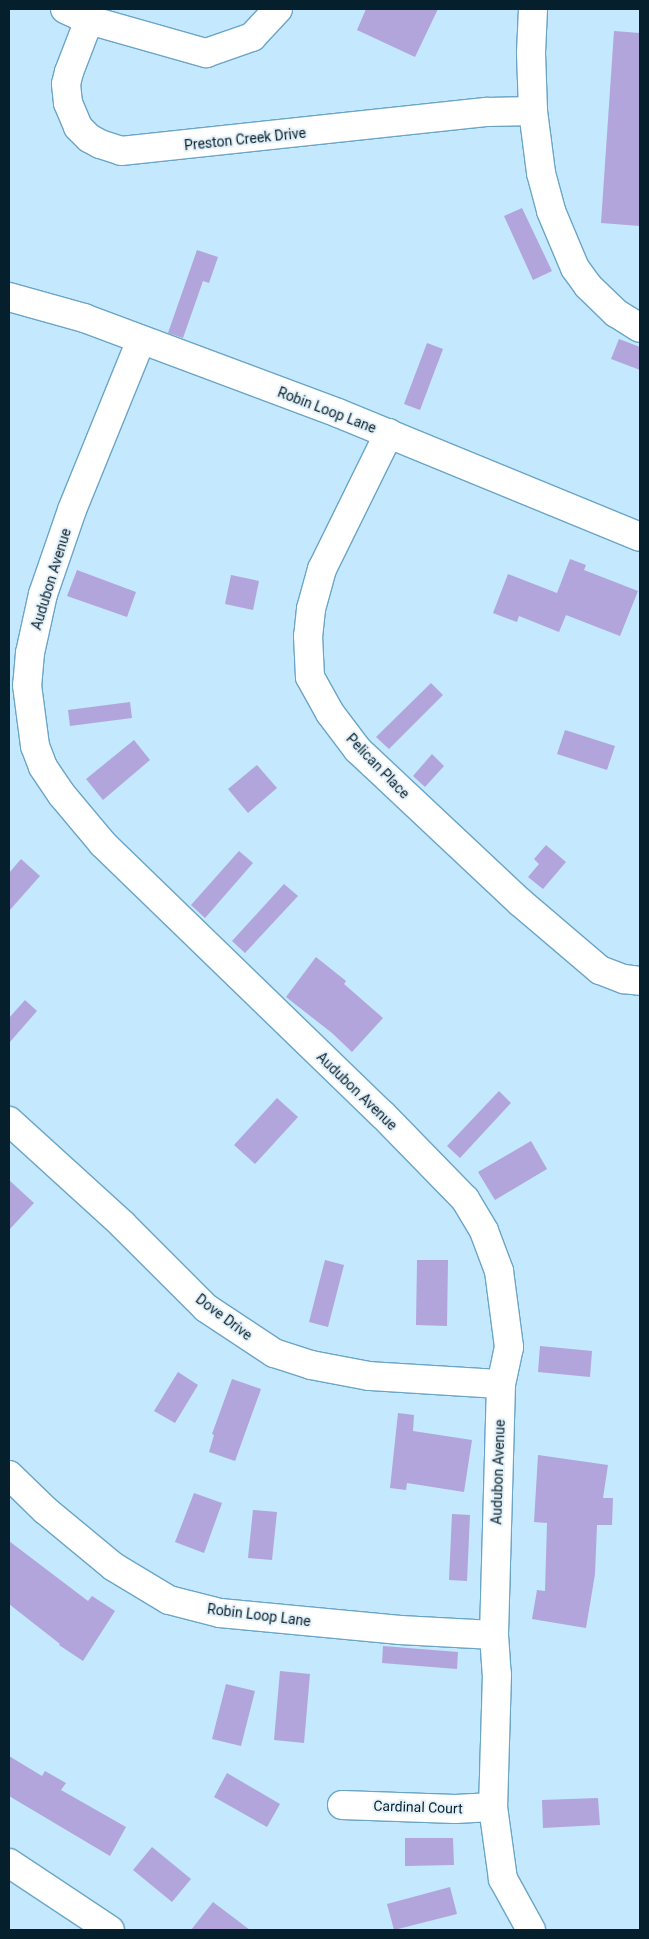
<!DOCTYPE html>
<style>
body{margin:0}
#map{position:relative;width:649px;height:1939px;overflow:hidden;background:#c4e8fe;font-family:Roboto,sans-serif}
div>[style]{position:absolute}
.building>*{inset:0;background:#b1a5dc}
.roads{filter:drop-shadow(1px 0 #6aa5c7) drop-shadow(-1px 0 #6aa5c7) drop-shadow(0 1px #6aa5c7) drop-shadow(0 -1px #6aa5c7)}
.minor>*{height:28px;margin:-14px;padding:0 14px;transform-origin:14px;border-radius:14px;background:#fff}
span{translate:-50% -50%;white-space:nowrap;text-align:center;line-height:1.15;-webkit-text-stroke:4px #e6f2f9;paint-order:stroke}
.street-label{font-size:14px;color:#061f2c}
.frame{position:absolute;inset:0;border:10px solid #061f2c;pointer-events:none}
</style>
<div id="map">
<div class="building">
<div style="clip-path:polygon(366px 9px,438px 9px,415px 57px,357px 30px)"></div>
<div style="clip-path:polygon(614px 31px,640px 33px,640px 226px,601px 223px)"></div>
<div style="clip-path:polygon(522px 208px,552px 271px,533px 280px,504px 216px)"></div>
<div style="clip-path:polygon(197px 250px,218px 257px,209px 283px,203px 281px,183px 338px,168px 333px)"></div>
<div style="clip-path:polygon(619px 339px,640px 347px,640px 370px,611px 359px)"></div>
<div style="clip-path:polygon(427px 343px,443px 349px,420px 410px,404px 404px)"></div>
<div style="clip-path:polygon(570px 559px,586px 565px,584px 570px,638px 591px,620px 636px,566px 615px,559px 632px,519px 616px,517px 622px,493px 613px,508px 574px,557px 593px)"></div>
<div style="clip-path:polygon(77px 570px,136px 592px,127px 617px,67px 596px)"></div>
<div style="clip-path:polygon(231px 575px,259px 581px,253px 610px,225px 604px)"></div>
<div style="clip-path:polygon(431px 683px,443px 695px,389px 749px,376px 737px)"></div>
<div style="clip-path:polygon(130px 702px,132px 718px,70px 726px,68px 710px)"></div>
<div style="clip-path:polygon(565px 730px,615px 746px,607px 770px,557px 754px)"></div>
<div style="clip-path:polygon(134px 740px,150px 760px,103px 800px,86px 779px)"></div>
<div style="clip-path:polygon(432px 754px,444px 766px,425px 787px,413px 776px)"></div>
<div style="clip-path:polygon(257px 765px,277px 788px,248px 813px,228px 789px)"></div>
<div style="clip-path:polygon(546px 845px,566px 862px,543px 889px,528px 877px,539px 864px,534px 859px)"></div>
<div style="clip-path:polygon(239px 851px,253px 863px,205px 918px,191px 905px)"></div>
<div style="clip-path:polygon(21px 859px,40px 876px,9px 911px,9px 873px)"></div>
<div style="clip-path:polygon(284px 884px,298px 896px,245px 953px,232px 941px)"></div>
<div style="clip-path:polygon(316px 957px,346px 981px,344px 984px,383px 1018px,352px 1052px,332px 1033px,286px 997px)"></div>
<div style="clip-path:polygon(25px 1000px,37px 1011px,9px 1043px,9px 1018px)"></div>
<div style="clip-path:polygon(499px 1091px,511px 1103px,460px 1158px,447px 1146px)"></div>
<div style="clip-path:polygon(277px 1098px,298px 1117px,255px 1164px,234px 1145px)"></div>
<div style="clip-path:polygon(531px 1141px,547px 1169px,495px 1200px,478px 1172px)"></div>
<div style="clip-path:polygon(9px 1180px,34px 1203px,9px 1230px)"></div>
<div style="clip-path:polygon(325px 1260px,344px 1265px,328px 1327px,309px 1322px)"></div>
<div style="clip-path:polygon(417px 1260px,448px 1260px,447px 1326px,416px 1325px)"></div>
<div style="clip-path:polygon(540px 1346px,592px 1351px,590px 1377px,538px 1372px)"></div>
<div style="clip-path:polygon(178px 1372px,198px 1385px,175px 1423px,154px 1411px)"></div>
<div style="clip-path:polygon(232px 1379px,261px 1389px,235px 1461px,209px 1452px,214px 1435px,212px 1434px)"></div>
<div style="clip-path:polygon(398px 1413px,414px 1415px,413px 1431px,472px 1440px,464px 1492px,407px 1483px,406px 1490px,390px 1488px)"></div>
<div style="clip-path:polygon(538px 1455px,608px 1465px,603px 1498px,613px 1498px,612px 1525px,597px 1525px,595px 1574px,586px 1628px,532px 1619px,537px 1590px,545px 1591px,547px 1523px,534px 1522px)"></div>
<div style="clip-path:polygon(194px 1493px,222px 1503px,204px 1553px,175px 1542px)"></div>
<div style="clip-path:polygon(253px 1510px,277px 1512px,272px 1560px,248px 1558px)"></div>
<div style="clip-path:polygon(452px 1514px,470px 1515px,467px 1581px,449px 1580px)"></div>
<div style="clip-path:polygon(9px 1541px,88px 1601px,92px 1596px,115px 1611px,83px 1661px,59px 1645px,60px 1644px,9px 1604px)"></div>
<div style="clip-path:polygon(383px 1646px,458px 1652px,457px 1669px,382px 1663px)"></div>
<div style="clip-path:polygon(280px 1671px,310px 1674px,304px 1743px,274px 1740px)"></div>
<div style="clip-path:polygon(226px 1684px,255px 1691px,241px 1746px,212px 1739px)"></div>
<div style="clip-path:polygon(9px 1756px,42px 1776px,45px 1771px,66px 1783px,61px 1790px,126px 1827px,110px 1856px,9px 1796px)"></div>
<div style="clip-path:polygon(227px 1773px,280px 1804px,267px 1827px,214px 1797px)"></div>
<div style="clip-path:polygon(598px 1798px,600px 1825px,543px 1828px,542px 1800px)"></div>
<div style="clip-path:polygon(405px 1838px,453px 1838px,454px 1865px,405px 1866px)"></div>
<div style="clip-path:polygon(152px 1847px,191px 1879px,172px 1902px,133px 1870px)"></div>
<div style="clip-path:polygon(450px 1887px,457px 1914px,394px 1930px,387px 1904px)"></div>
<div style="clip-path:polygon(213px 1902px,250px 1930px,191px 1930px)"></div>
</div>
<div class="roads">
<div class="minor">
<div style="left:65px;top:9px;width:26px;rotate:25deg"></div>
<div style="left:89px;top:20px;width:122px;rotate:15.8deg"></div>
<div style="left:206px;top:53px;width:49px;rotate:-19.2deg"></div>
<div style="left:252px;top:37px;width:38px;rotate:-47deg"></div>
<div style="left:533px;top:9px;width:44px;rotate:92.6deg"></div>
<div style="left:531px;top:53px;width:58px;rotate:88deg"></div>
<div style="left:533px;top:111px;width:63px;rotate:82.6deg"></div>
<div style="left:541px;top:173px;width:39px;rotate:75deg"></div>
<div style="left:551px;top:211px;width:62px;rotate:67.2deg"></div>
<div style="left:575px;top:268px;width:22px;rotate:54deg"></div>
<div style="left:588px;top:286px;width:39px;rotate:44deg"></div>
<div style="left:616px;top:313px;width:28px;rotate:32deg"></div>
<div style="left:89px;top:20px;width:56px;rotate:111deg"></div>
<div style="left:69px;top:72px;width:12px;rotate:104deg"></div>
<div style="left:66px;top:84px;width:19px;rotate:84deg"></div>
<div style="left:68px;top:103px;width:26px;rotate:67deg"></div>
<div style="left:78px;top:127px;width:16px;rotate:45deg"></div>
<div style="left:89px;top:138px;width:13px;rotate:29deg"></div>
<div style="left:100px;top:144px;width:22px;rotate:18deg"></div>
<div style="left:121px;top:151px;width:369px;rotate:-6.1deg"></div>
<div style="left:488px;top:112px;width:45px;rotate:-1.3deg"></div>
<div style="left:9px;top:297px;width:78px;rotate:15.6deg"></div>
<div style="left:84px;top:318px;width:271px;rotate:20.5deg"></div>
<div style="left:338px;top:413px;width:326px;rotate:22.3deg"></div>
<div style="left:141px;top:340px;width:183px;rotate:112.1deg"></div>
<div style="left:72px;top:510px;width:89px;rotate:109deg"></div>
<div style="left:43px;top:594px;width:60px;rotate:102.4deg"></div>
<div style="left:30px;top:653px;width:32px;rotate:95deg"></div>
<div style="left:27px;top:685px;width:62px;rotate:82.5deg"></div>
<div style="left:35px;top:746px;width:22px;rotate:69deg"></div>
<div style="left:43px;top:767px;width:34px;rotate:56deg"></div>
<div style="left:62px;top:795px;width:64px;rotate:50.1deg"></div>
<div style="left:103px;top:844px;width:388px;rotate:44.1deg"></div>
<div style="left:382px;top:1114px;width:119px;rotate:45.7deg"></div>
<div style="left:465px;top:1199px;width:37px;rotate:59deg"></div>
<div style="left:484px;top:1231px;width:43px;rotate:69.4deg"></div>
<div style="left:499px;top:1271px;width:77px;rotate:82.5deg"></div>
<div style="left:509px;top:1347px;width:38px;rotate:102deg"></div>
<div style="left:501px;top:1384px;width:251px;rotate:91.6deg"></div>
<div style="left:494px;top:1635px;width:39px;rotate:86deg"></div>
<div style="left:497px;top:1674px;width:133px;rotate:91.7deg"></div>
<div style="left:493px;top:1807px;width:73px;rotate:82.1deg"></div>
<div style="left:503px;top:1879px;width:58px;rotate:61.2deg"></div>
<div style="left:389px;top:433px;width:152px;rotate:116.2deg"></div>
<div style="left:322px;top:569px;width:41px;rotate:105.4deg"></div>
<div style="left:311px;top:609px;width:27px;rotate:96deg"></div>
<div style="left:308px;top:636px;width:41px;rotate:87.2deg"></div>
<div style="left:310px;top:677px;width:41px;rotate:60.9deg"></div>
<div style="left:330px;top:713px;width:46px;rotate:52.9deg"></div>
<div style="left:358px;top:750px;width:222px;rotate:43.2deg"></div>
<div style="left:520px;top:902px;width:105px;rotate:40.4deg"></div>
<div style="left:600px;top:970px;width:26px;rotate:21deg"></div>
<div style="left:624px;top:979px;width:16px;rotate:7deg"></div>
<div style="left:9px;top:1121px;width:153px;rotate:42.3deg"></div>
<div style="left:122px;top:1224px;width:119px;rotate:45deg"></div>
<div style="left:206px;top:1308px;width:82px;rotate:33.5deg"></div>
<div style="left:274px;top:1353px;width:39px;rotate:18deg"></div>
<div style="left:311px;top:1365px;width:59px;rotate:10.7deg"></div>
<div style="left:369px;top:1376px;width:132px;rotate:3.5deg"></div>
<div style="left:9px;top:1475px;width:50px;rotate:44.2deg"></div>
<div style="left:45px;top:1510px;width:89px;rotate:39.6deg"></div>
<div style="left:114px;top:1567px;width:64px;rotate:31deg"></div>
<div style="left:169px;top:1600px;width:53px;rotate:14.3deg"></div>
<div style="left:220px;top:1613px;width:181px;rotate:5.4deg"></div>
<div style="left:400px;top:1630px;width:94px;rotate:3deg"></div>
<div style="left:342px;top:1805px;width:113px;rotate:2deg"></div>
<div style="left:455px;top:1809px;width:38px;rotate:-3deg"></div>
<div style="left:9px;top:1863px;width:121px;rotate:33.6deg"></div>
</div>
</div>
<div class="street-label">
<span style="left:245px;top:139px;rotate:-6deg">Preston Creek Drive</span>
<span style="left:327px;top:410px;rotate:21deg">Robin Loop Lane</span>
<span style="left:51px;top:579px;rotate:-73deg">Audubon Avenue</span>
<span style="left:378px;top:766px;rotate:46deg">Pelican Place</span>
<span style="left:357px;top:1091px;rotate:44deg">Audubon Avenue</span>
<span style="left:224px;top:1317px;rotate:37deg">Dove Drive</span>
<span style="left:498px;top:1472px;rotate:-88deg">Audubon Avenue</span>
<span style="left:259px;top:1615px;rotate:7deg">Robin Loop Lane</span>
<span style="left:418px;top:1807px;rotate:2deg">Cardinal Court</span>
</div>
<div class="frame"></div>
</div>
